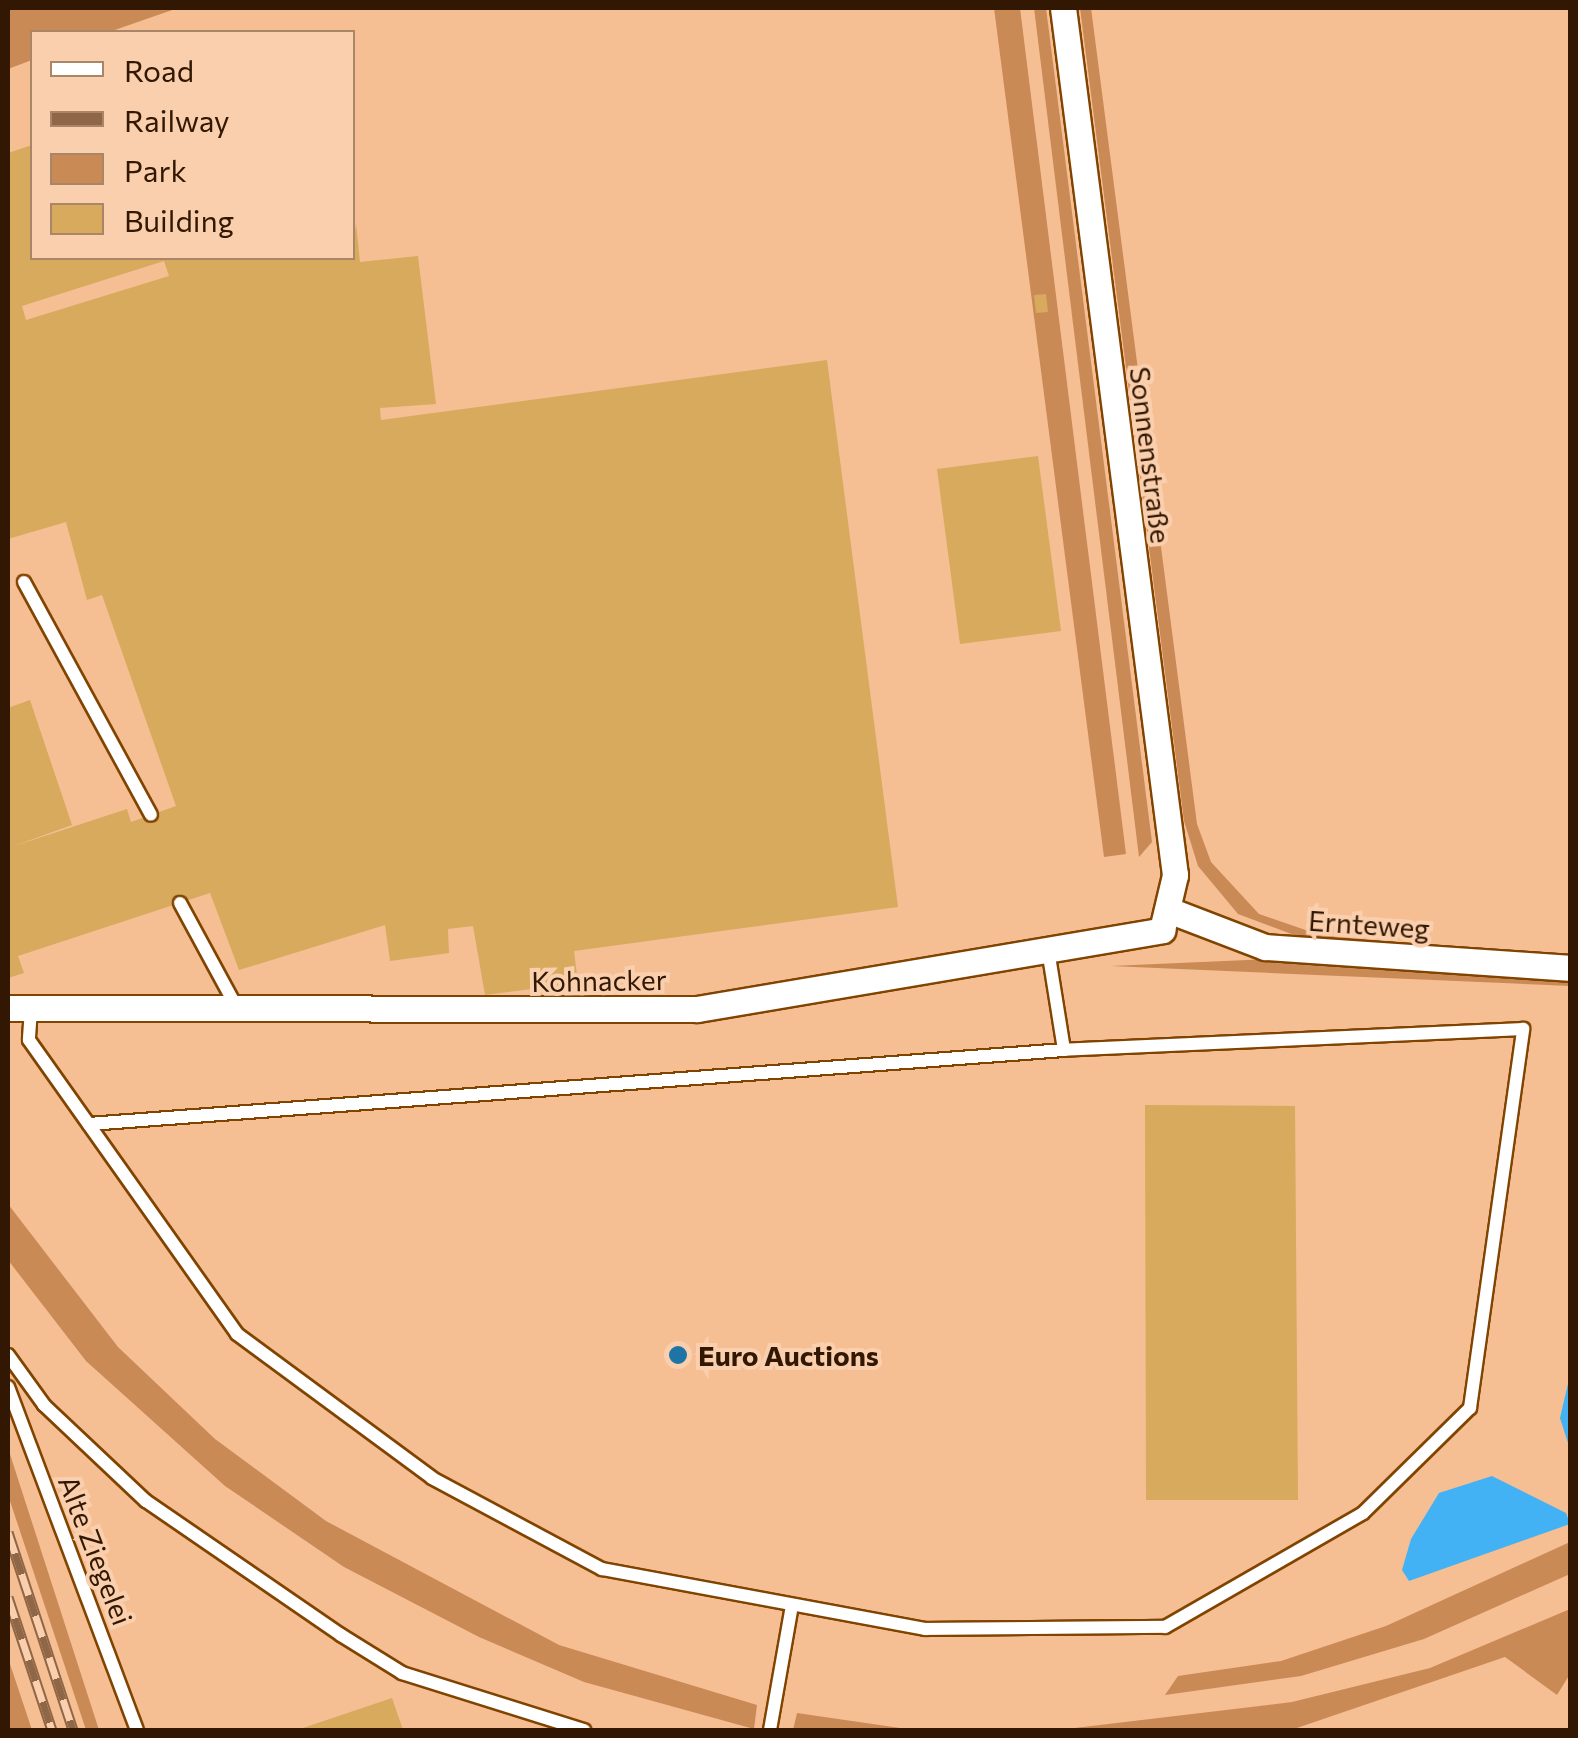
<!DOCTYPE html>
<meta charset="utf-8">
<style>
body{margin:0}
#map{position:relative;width:1578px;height:1738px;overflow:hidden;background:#f6be93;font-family:Commissioner,sans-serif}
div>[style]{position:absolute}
.green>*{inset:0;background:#ca8a56}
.water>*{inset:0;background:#42b2f4}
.building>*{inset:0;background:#d7aa5e}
.roads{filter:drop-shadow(2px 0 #814400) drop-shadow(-2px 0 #814400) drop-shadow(0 2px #814400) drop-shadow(0 -2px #814400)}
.service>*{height:12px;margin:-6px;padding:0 6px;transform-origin:6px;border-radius:6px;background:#fff}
.minor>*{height:25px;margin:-12.5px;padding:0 12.5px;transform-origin:12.5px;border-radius:12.5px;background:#fff}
.rail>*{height:11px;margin-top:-5.5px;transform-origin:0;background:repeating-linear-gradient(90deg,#facfae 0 22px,#8f6747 0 44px);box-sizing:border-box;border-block:2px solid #8f6747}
.dots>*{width:28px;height:28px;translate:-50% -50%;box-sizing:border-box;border:5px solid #facfae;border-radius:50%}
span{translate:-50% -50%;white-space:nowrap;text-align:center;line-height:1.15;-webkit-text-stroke:8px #facfae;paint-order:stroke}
.street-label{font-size:28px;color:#321802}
.poi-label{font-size:28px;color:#321802;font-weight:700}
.left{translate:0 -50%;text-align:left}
.frame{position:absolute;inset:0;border:10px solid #321802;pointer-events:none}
.legend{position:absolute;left:30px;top:30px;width:325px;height:230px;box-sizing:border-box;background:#facfae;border:2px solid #aa8669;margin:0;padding:12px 18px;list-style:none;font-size:30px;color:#321802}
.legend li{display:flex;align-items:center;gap:20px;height:50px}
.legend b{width:50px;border:2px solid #aa8669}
</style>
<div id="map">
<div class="green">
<div style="clip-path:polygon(8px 8px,178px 8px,109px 32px,32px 32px,32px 60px,8px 69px)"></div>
<div style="clip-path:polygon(994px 8px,1020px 8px,1126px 854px,1104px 857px)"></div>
<div style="clip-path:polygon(1034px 8px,1046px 8px,1152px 842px,1139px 857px)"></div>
<div style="clip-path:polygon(1080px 8px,1091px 8px,1197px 824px,1211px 862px,1259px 914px,1320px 935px,1570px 958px,1316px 943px,1238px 914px,1198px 866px,1184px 821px)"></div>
<div style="clip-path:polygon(1270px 959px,1570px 977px,1570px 986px,1111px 966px)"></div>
<div style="clip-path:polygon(8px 1204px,118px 1347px,215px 1439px,326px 1521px,559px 1645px,757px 1705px,754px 1729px,584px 1682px,479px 1637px,344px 1567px,225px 1486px,86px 1361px,8px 1260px)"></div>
<div style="clip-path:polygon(8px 1448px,99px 1730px,86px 1730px,8px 1495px)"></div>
<div style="clip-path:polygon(1570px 1542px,1570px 1574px,1424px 1639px,1301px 1676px,1165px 1695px,1178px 1676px,1281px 1661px,1386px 1626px)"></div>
<div style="clip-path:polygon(1570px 1609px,1570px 1674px,1557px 1695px,1505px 1657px,1291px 1730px,1058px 1730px,1292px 1702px,1430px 1668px)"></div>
<div style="clip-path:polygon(8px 1658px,32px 1730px,8px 1730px)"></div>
<div style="clip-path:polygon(797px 1713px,907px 1729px,962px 1730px,793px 1730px)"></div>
</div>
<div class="water">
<div style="clip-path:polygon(1570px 1375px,1570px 1449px,1560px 1418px)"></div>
<div style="clip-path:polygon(1492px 1476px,1566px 1513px,1570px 1524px,1409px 1581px,1402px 1570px,1411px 1539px,1439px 1493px)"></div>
</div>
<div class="building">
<div style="clip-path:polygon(evenodd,32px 145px,32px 258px,352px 258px,356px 223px,360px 262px,418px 256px,436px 404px,380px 408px,381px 420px,827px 360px,898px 907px,574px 951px,578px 983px,485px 995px,473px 926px,448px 929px,449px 953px,390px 961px,385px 925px,239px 970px,210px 893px,18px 956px,24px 973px,8px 978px,8px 708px,30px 700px,72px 825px,11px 847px,127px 809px,131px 822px,176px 806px,102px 595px,87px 600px,66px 522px,8px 539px,8px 153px,32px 145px,164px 261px,169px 276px,26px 320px,22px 306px,164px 261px)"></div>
<div style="clip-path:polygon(1046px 294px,1048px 312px,1036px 313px,1034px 295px)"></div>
<div style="clip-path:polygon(1038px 456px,1061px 631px,960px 644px,937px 469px)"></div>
<div style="clip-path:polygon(1145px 1105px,1295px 1106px,1298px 1500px,1146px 1500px)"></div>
<div style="clip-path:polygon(392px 1698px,403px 1730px,297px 1730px)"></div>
</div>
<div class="roads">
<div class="service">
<div style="left:24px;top:582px;width:265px;rotate:61.4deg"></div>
<div style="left:180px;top:903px;width:119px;rotate:61.5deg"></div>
<div style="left:1049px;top:956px;width:95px;rotate:80.9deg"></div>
<div style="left:31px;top:1009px;width:31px;rotate:94deg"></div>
<div style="left:29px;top:1040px;width:360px;rotate:54.7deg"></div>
<div style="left:237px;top:1334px;width:242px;rotate:36.4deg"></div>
<div style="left:432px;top:1478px;width:193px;rotate:28.2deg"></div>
<div style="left:602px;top:1569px;width:329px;rotate:10.5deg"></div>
<div style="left:925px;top:1629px;width:240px;rotate:-0.5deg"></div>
<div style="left:1165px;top:1627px;width:228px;rotate:-29.9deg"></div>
<div style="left:1363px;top:1513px;width:150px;rotate:-44.5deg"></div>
<div style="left:1470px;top:1408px;width:383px;rotate:-82deg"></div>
<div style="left:1523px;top:1029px;width:459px;rotate:177.4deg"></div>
<div style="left:1064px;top:1050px;width:978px;rotate:175.66deg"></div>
<div style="left:8px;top:1355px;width:62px;rotate:54.2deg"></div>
<div style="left:44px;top:1405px;width:140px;rotate:43.3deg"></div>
<div style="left:146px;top:1501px;width:237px;rotate:34.5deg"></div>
<div style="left:341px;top:1635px;width:72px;rotate:31.9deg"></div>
<div style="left:402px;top:1673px;width:191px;rotate:17.4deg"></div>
<div style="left:8px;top:1387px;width:366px;rotate:69.4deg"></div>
<div style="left:770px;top:1730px;width:121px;rotate:-80deg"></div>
</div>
<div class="minor">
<div style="left:1171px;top:911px;width:101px;rotate:21deg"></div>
<div style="left:1265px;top:947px;width:306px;rotate:3.9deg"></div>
<div style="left:8px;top:1008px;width:689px;rotate:0.08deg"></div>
<div style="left:697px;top:1009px;width:472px;rotate:-9.6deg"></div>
<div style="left:1162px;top:930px;width:57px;rotate:-76.7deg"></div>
<div style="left:1175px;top:875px;width:874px;rotate:-97.36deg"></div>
</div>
</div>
<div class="rail">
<div style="left:8px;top:1532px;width:208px;rotate:71.8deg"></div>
<div style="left:8px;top:1597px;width:140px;rotate:71.7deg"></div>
</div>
<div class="dots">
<div style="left:678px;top:1355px;background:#1e74a4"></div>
</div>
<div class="street-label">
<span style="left:1151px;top:455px;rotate:83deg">Sonnenstraße</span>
<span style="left:1369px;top:924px;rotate:4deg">Ernteweg</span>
<span style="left:599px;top:980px;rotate:-1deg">Kohnacker</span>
<span style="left:96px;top:1550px;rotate:69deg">Alte Ziegelei</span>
</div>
<div class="poi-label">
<span class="left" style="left:698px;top:1355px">Euro Auctions</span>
</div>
<div class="frame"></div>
<ul class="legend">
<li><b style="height:12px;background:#fff"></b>Road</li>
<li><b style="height:12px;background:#8f6747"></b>Railway</li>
<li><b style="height:28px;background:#ca8a56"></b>Park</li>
<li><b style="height:28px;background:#d7aa5e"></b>Building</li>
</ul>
</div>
